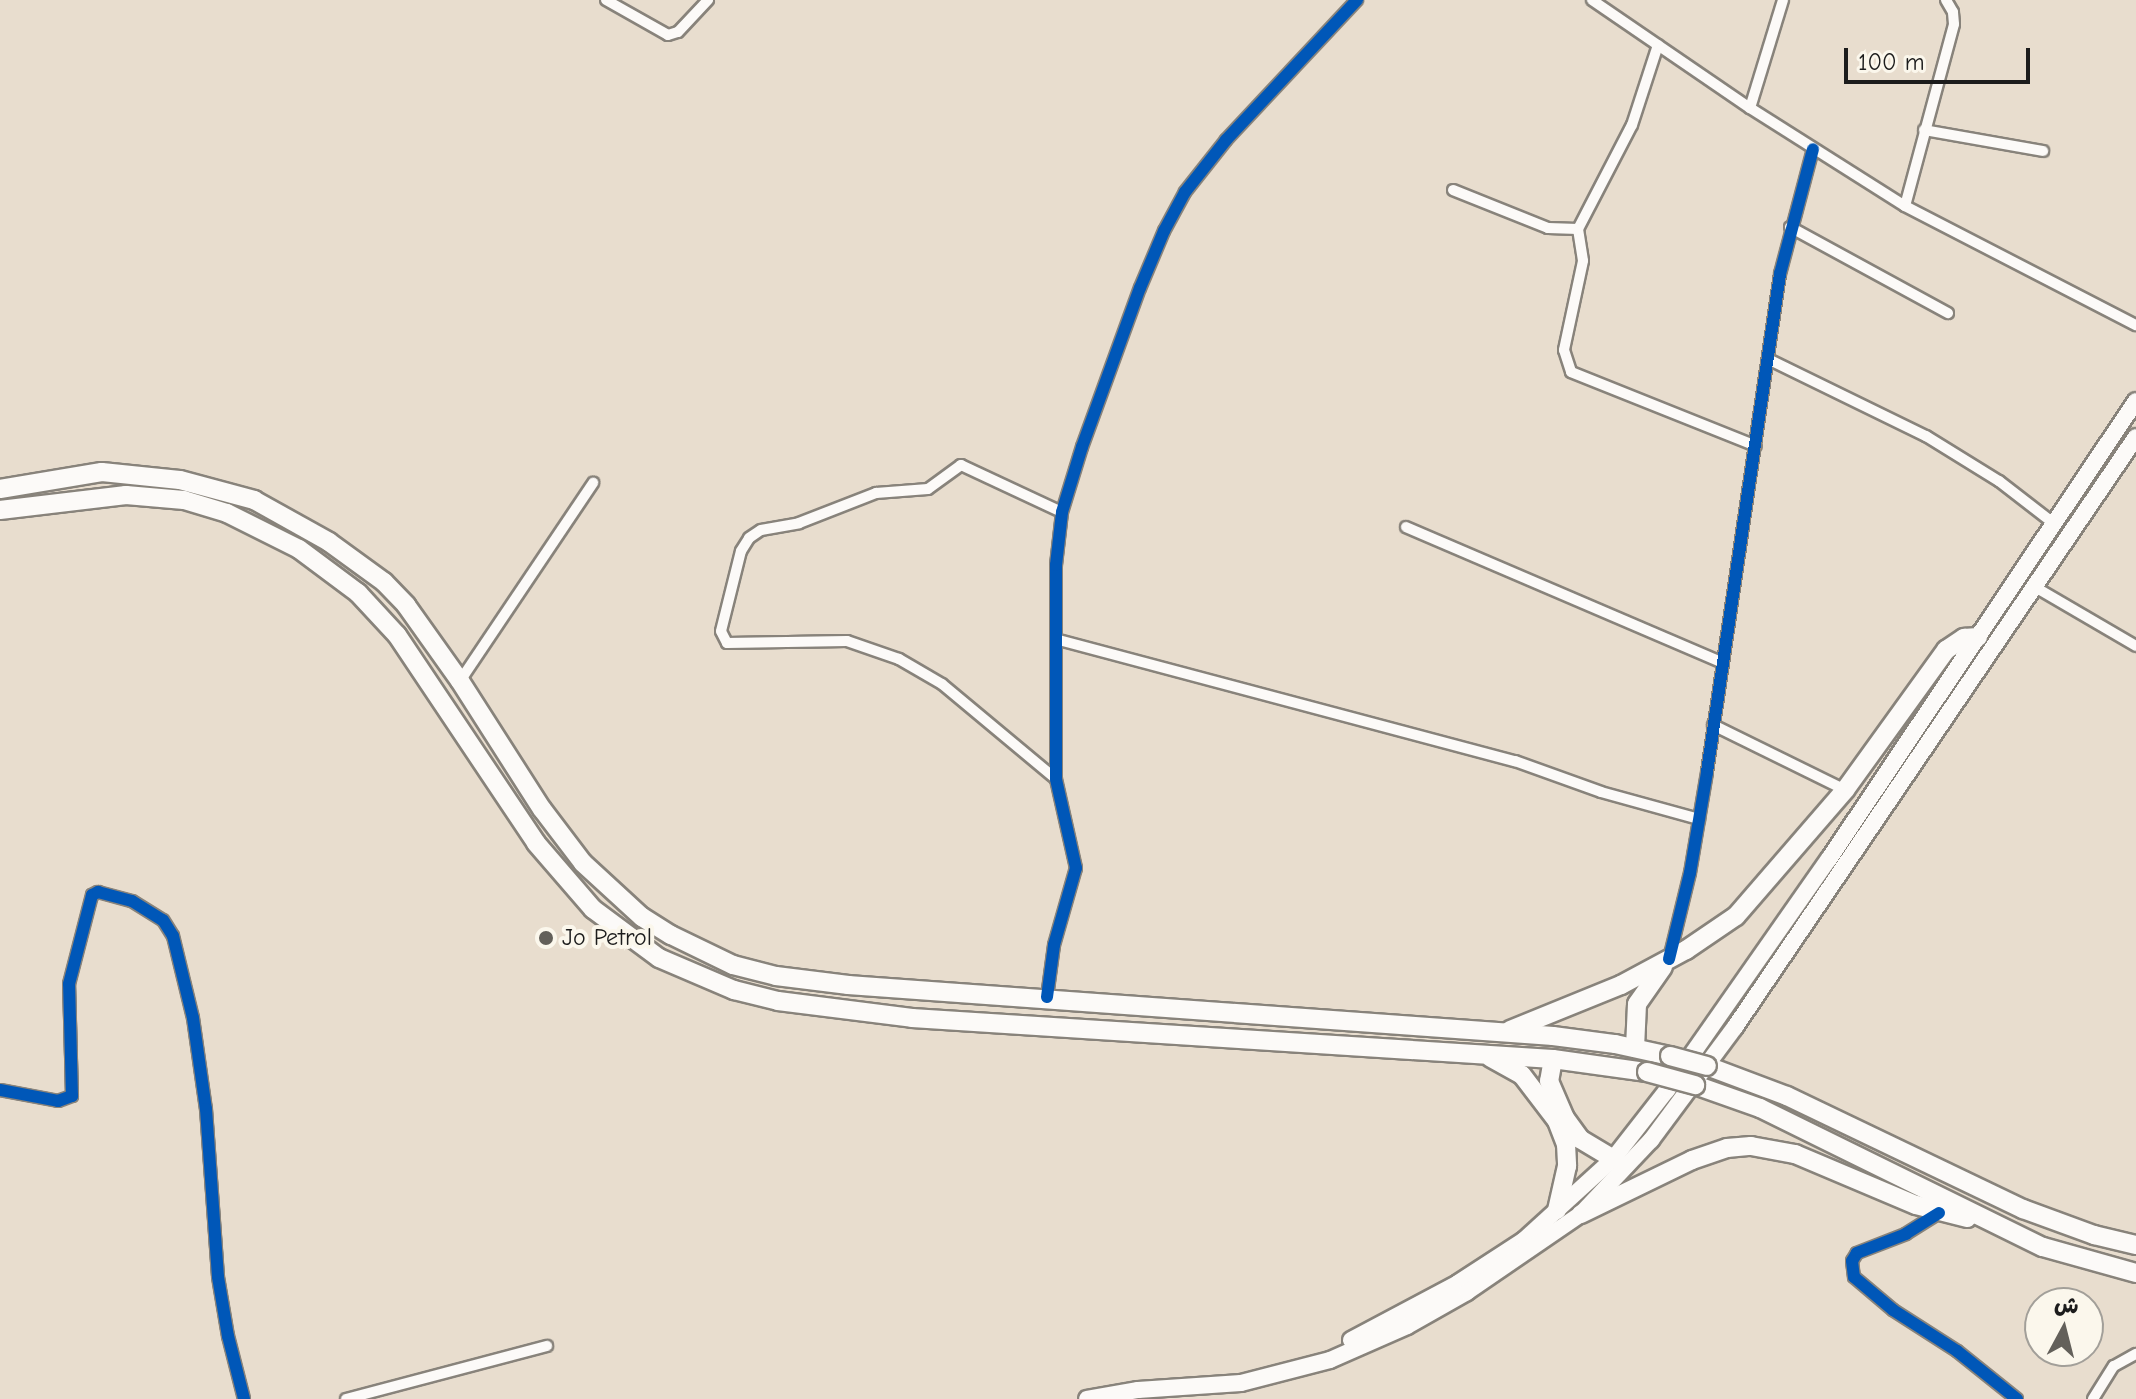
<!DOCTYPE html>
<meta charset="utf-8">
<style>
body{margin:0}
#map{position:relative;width:2136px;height:1399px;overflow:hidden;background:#e8ddce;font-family:"Comic Neue","Playpen Sans Arabic",sans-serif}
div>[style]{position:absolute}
.roads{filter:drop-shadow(2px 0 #88837b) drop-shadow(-2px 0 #88837b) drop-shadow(0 2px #88837b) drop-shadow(0 -2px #88837b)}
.minor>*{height:10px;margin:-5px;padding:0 5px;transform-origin:5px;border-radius:5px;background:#fcfaf8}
.primary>*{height:16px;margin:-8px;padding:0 8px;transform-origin:8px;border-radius:8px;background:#fcfaf8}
.trunk>*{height:18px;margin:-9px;padding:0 9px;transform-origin:9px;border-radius:9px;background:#fcfaf8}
.bridges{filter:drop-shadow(2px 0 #88837b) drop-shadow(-2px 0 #88837b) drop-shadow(0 2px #88837b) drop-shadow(0 -2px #88837b)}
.trunk-bridge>*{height:18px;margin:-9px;padding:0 9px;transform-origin:9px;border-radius:9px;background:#fcfaf8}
.cycleway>*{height:12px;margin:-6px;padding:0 6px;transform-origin:6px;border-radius:6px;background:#0057b8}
.dots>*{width:22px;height:22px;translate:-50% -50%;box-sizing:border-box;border:4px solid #fbf7ec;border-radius:50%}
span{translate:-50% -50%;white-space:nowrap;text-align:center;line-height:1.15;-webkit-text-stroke:8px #fbf7ec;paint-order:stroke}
.poi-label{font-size:24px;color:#1c1c1c}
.left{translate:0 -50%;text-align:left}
.north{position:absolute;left:2024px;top:1287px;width:80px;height:80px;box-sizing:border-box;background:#fbf7ec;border:2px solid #a29f99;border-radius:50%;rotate:7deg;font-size:22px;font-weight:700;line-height:32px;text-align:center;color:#1c1c1c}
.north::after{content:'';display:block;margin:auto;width:28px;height:36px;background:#63605a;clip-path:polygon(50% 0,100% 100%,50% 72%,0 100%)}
.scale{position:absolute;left:1844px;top:48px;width:186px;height:36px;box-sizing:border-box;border:4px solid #1c1c1c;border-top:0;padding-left:10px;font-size:24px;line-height:28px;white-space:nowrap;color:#1c1c1c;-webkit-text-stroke:6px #fbf7ec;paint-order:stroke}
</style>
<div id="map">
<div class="roads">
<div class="minor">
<div style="left:606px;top:0;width:71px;rotate:29.4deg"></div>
<div style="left:668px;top:35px;width:10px;rotate:-17deg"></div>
<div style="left:678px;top:32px;width:44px;rotate:-46.8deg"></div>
<div style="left:1592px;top:0;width:191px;rotate:34.4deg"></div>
<div style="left:1750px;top:108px;width:183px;rotate:32.3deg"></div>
<div style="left:1905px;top:206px;width:260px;rotate:27.3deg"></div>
<div style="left:1750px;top:108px;width:113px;rotate:-73deg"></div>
<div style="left:1924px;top:130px;width:121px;rotate:10deg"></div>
<div style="left:1453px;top:190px;width:102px;rotate:21.8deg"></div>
<div style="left:1548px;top:228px;width:30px;rotate:2deg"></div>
<div style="left:1578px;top:229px;width:117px;rotate:-62.6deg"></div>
<div style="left:1632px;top:125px;width:84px;rotate:-72deg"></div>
<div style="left:1905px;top:206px;width:188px;rotate:-74.9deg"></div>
<div style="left:1954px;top:24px;width:12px;rotate:-95deg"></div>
<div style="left:1953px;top:12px;width:14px;rotate:-120deg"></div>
<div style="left:1790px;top:227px;width:180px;rotate:28.6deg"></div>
<div style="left:1578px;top:229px;width:32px;rotate:81deg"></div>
<div style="left:1583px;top:261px;width:91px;rotate:102.1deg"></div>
<div style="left:1564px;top:350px;width:23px;rotate:72deg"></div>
<div style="left:1571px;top:372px;width:199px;rotate:21.8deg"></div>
<div style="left:1768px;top:359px;width:176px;rotate:26deg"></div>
<div style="left:1926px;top:436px;width:86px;rotate:31.7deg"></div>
<div style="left:1999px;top:481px;width:67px;rotate:37.7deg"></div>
<div style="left:1406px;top:527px;width:343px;rotate:23.2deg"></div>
<div style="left:2035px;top:587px;width:117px;rotate:30.3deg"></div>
<div style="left:1059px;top:640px;width:472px;rotate:14.9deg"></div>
<div style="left:1515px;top:761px;width:91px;rotate:19.8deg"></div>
<div style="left:1601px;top:792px;width:102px;rotate:15.4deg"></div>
<div style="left:460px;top:681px;width:239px;rotate:-56.1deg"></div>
<div style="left:1713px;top:725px;width:147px;rotate:26.2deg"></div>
<div style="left:1056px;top:779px;width:148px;rotate:-140.2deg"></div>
<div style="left:942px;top:684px;width:50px;rotate:-149.8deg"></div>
<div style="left:899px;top:659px;width:55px;rotate:-160.9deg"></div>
<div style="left:847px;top:641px;width:120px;rotate:179deg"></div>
<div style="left:727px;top:643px;width:13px;rotate:-117deg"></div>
<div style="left:721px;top:631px;width:82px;rotate:-76deg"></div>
<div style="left:741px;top:551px;width:15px;rotate:-58deg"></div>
<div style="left:749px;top:538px;width:14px;rotate:-34deg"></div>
<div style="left:761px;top:530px;width:39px;rotate:-10deg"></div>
<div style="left:799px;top:523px;width:83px;rotate:-21.3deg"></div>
<div style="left:876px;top:493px;width:52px;rotate:-4.4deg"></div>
<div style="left:928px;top:489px;width:41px;rotate:-36deg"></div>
<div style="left:961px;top:465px;width:111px;rotate:25deg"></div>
<div style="left:1669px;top:959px;width:89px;rotate:-76.3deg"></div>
<div style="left:1690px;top:873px;width:102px;rotate:-80.4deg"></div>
<div style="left:1707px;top:772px;width:503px;rotate:-81.66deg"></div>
<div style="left:1780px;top:274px;width:129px;rotate:-75.2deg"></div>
<div style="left:1047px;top:997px;width:52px;rotate:-82.3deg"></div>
<div style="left:1054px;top:945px;width:80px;rotate:-74.1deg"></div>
<div style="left:1076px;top:868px;width:91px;rotate:-102.7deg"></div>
<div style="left:1056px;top:779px;width:214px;rotate:-90deg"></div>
<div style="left:1056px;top:565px;width:53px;rotate:-83.5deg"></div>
<div style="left:1062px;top:512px;width:68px;rotate:-72.9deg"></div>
<div style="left:1082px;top:447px;width:169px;rotate:-70deg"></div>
<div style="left:1140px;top:288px;width:62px;rotate:-67.2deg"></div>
<div style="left:1164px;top:231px;width:44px;rotate:-61.7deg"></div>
<div style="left:1185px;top:192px;width:66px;rotate:-51.7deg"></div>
<div style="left:1226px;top:140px;width:192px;rotate:-46.9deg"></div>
<div style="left:0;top:1090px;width:59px;rotate:10.7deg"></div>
<div style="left:58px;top:1101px;width:15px;rotate:-20deg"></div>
<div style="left:72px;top:1096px;width:112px;rotate:-91.5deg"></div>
<div style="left:69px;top:984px;width:92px;rotate:-75.5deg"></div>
<div style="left:92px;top:895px;width:7px;rotate:-27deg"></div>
<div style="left:98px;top:892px;width:35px;rotate:15deg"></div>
<div style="left:132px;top:901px;width:36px;rotate:32deg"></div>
<div style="left:163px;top:920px;width:19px;rotate:58deg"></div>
<div style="left:173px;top:936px;width:84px;rotate:76.3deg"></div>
<div style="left:193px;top:1018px;width:92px;rotate:81.9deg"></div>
<div style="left:206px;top:1109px;width:168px;rotate:85.9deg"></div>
<div style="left:218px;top:1277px;width:60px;rotate:80.4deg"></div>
<div style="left:228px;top:1336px;width:65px;rotate:75.7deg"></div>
<div style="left:1939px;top:1213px;width:39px;rotate:148deg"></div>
<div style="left:1906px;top:1234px;width:53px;rotate:158.8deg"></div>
<div style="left:1857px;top:1253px;width:9px;rotate:122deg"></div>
<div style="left:1852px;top:1261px;width:16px;rotate:83deg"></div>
<div style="left:1854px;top:1277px;width:51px;rotate:40.2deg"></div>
<div style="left:1893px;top:1310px;width:76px;rotate:32.6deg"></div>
<div style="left:1957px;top:1351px;width:77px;rotate:38.7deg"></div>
<div style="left:346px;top:1399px;width:208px;rotate:-14.8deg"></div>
<div style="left:2093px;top:1399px;width:39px;rotate:-58deg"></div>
<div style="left:2114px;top:1366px;width:25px;rotate:-29deg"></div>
</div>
<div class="primary">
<div style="left:1351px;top:1340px;width:121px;rotate:-28deg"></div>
<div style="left:1458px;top:1283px;width:79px;rotate:-33.1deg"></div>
<div style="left:1524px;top:1240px;width:120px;rotate:-42.3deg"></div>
<div style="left:1613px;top:1159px;width:88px;rotate:-52deg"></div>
<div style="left:1667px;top:1090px;width:282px;rotate:-55deg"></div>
<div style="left:1829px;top:859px;width:551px;rotate:-56.17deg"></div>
<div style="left:1087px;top:1399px;width:52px;rotate:-10deg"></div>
<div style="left:1138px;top:1390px;width:103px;rotate:-3.9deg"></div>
<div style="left:1241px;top:1383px;width:92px;rotate:-14.5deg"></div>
<div style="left:1330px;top:1360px;width:84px;rotate:-23.8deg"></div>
<div style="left:1407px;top:1326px;width:69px;rotate:-29.5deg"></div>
<div style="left:1467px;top:1292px;width:138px;rotate:-34.4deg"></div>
<div style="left:1581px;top:1214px;width:102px;rotate:-46.6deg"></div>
<div style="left:1651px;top:1140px;width:141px;rotate:-53.4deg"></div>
<div style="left:1735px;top:1027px;width:713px;rotate:-55.8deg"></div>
</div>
<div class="trunk">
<div style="left:0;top:489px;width:103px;rotate:-9.5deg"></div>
<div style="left:102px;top:472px;width:78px;rotate:5.9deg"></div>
<div style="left:180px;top:480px;width:77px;rotate:15.1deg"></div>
<div style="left:254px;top:500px;width:86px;rotate:29.2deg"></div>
<div style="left:329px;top:542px;width:68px;rotate:36deg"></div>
<div style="left:384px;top:582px;width:32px;rotate:46deg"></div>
<div style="left:406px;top:605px;width:93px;rotate:54.6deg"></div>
<div style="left:460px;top:681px;width:152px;rotate:57.4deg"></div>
<div style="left:542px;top:809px;width:68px;rotate:52.8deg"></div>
<div style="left:583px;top:863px;width:80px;rotate:42.5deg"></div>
<div style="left:642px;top:917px;width:34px;rotate:32deg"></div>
<div style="left:671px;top:935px;width:69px;rotate:25.8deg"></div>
<div style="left:733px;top:965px;width:44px;rotate:14.3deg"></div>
<div style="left:776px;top:976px;width:73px;rotate:7.1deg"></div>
<div style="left:848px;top:985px;width:707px;rotate:4.14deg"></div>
<div style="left:1553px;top:1036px;width:63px;rotate:7.4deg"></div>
<div style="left:1615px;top:1044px;width:56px;rotate:12.3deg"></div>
<div style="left:0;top:510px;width:127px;rotate:-6.8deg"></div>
<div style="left:126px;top:495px;width:58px;rotate:4.9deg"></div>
<div style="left:184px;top:500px;width:45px;rotate:16.8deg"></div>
<div style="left:227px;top:513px;width:80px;rotate:26.6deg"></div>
<div style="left:299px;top:549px;width:74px;rotate:36.7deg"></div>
<div style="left:358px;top:593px;width:57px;rotate:47.1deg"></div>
<div style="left:397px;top:635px;width:250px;rotate:56.2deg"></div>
<div style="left:536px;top:843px;width:87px;rotate:49.2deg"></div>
<div style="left:593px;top:909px;width:82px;rotate:36.6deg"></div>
<div style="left:659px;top:958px;width:82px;rotate:23.1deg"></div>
<div style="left:734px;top:990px;width:45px;rotate:14deg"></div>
<div style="left:778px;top:1001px;width:135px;rotate:7.2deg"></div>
<div style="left:912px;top:1018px;width:642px;rotate:3.66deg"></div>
<div style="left:1553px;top:1059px;width:95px;rotate:7.9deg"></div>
<div style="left:1510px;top:1030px;width:120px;rotate:-22.1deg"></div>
<div style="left:1621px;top:985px;width:74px;rotate:-28.3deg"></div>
<div style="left:1686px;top:950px;width:60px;rotate:-34.2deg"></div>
<div style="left:1736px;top:916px;width:167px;rotate:-49.1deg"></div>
<div style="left:1845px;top:790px;width:173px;rotate:-54.2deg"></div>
<div style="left:1946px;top:650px;width:22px;rotate:-34deg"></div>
<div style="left:1964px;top:638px;width:14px;rotate:-4deg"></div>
<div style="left:1635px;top:1048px;width:44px;rotate:-87.4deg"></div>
<div style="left:1637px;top:1004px;width:45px;rotate:-54.9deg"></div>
<div style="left:1491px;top:1058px;width:35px;rotate:29deg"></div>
<div style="left:1522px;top:1075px;width:58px;rotate:52.7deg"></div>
<div style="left:1557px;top:1121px;width:25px;rotate:69deg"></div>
<div style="left:1566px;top:1144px;width:22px;rotate:87deg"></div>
<div style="left:1567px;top:1166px;width:45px;rotate:102.8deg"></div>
<div style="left:1553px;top:1059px;width:22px;rotate:100deg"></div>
<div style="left:1549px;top:1081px;width:40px;rotate:66.6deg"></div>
<div style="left:1565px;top:1118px;width:26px;rotate:54deg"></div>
<div style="left:1580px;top:1139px;width:39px;rotate:31deg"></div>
<div style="left:1707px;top:1066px;width:85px;rotate:20.6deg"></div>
<div style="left:1787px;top:1096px;width:262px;rotate:25.6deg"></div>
<div style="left:2023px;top:1209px;width:76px;rotate:20.1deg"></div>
<div style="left:2094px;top:1235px;width:43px;rotate:13.4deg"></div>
<div style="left:1695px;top:1085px;width:69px;rotate:19.5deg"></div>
<div style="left:1760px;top:1108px;width:315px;rotate:26.2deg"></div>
<div style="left:2043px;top:1247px;width:97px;rotate:15.6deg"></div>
<div style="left:1581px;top:1214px;width:123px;rotate:-25.9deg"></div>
<div style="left:1692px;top:1160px;width:37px;rotate:-19deg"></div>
<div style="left:1727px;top:1148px;width:24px;rotate:-5deg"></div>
<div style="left:1751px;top:1146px;width:45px;rotate:10.3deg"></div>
<div style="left:1795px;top:1154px;width:131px;rotate:22.9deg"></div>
<div style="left:1916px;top:1205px;width:53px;rotate:14.3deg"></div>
</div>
</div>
<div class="bridges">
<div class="trunk-bridge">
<div style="left:1670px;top:1056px;width:38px;rotate:15deg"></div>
<div style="left:1647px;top:1072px;width:50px;rotate:15.2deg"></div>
</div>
</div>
<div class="cycleway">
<div style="left:1669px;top:959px;width:89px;rotate:-76.3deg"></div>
<div style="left:1690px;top:873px;width:102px;rotate:-80.4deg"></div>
<div style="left:1707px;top:772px;width:503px;rotate:-81.66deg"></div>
<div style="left:1780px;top:274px;width:129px;rotate:-75.2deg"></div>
<div style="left:1047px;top:997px;width:52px;rotate:-82.3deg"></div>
<div style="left:1054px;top:945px;width:80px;rotate:-74.1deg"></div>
<div style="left:1076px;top:868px;width:91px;rotate:-102.7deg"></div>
<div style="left:1056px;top:779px;width:214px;rotate:-90deg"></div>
<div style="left:1056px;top:565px;width:53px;rotate:-83.5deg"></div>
<div style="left:1062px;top:512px;width:68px;rotate:-72.9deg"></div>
<div style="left:1082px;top:447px;width:169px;rotate:-70deg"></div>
<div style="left:1140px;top:288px;width:62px;rotate:-67.2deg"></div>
<div style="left:1164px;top:231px;width:44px;rotate:-61.7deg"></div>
<div style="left:1185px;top:192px;width:66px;rotate:-51.7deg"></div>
<div style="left:1226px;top:140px;width:192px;rotate:-46.9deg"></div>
<div style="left:0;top:1090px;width:59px;rotate:10.7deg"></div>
<div style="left:58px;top:1101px;width:15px;rotate:-20deg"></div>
<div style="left:72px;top:1096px;width:112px;rotate:-91.5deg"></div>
<div style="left:69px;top:984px;width:92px;rotate:-75.5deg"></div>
<div style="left:92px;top:895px;width:7px;rotate:-27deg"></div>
<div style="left:98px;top:892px;width:35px;rotate:15deg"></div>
<div style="left:132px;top:901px;width:36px;rotate:32deg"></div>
<div style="left:163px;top:920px;width:19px;rotate:58deg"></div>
<div style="left:173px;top:936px;width:84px;rotate:76.3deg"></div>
<div style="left:193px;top:1018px;width:92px;rotate:81.9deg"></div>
<div style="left:206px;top:1109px;width:168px;rotate:85.9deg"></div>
<div style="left:218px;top:1277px;width:60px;rotate:80.4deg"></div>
<div style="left:228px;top:1336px;width:65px;rotate:75.7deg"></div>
<div style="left:1939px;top:1213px;width:39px;rotate:148deg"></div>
<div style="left:1906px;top:1234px;width:53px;rotate:158.8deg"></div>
<div style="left:1857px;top:1253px;width:9px;rotate:122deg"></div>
<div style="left:1852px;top:1261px;width:16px;rotate:83deg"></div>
<div style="left:1854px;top:1277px;width:51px;rotate:40.2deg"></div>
<div style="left:1893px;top:1310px;width:76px;rotate:32.6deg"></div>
<div style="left:1957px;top:1351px;width:77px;rotate:38.7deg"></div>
</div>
<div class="dots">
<div style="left:546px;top:938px;background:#63605a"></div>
</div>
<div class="poi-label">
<span class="left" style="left:562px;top:938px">Jo Petrol</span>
</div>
<div class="north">ش</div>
<div class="scale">100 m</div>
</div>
